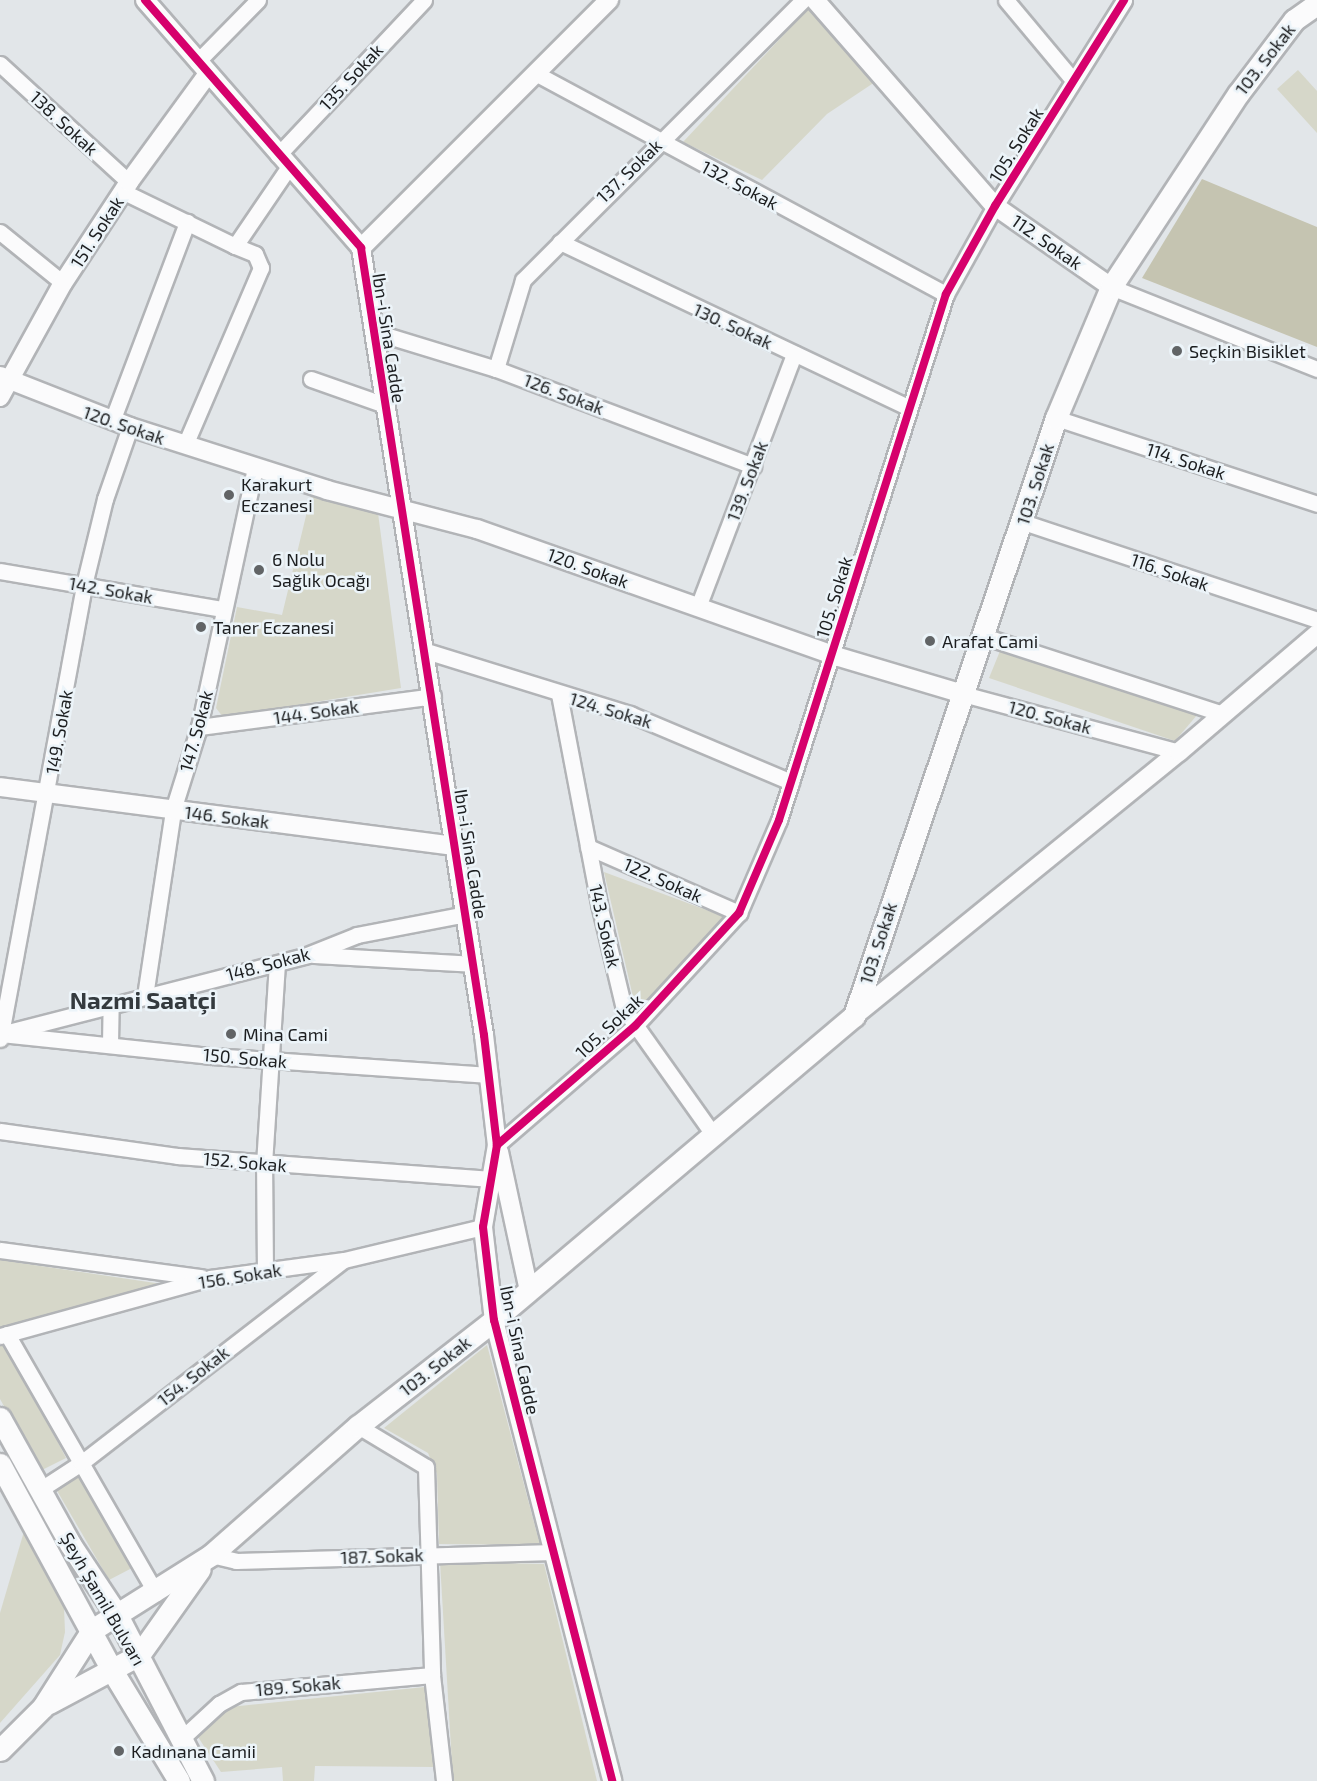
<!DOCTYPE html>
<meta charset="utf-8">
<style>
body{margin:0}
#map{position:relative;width:1317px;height:1781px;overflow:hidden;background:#e2e6e9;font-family:"Exo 2",sans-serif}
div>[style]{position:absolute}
.green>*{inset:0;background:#d6d7c9}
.forest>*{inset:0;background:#c5c4b1}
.roads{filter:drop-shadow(2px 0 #b2b4b7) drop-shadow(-2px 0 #b2b4b7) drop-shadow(0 2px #b2b4b7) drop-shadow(0 -2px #b2b4b7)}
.minor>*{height:15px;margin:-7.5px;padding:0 7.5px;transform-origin:7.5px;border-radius:7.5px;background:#fbfbfc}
.tertiary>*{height:18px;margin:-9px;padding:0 9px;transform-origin:9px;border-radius:9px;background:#fbfbfc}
.secondary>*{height:21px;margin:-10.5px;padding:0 10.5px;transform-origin:10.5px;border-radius:10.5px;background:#fbfbfc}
.cycleway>*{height:8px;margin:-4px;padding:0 4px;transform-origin:4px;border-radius:4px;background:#d6006c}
.dots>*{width:16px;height:16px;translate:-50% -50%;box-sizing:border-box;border:3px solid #ecf4f9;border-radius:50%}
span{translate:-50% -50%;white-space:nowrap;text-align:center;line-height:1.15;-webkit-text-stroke:5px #ecf4f9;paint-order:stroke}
.street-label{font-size:18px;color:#1c1e20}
.poi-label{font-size:18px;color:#1c1e20}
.left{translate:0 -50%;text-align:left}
.district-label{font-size:24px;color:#343a3e;font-weight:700}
</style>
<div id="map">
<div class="green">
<div style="clip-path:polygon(808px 9px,875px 82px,827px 114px,762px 180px,683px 142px)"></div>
<div style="clip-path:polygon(1298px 70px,1317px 91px,1317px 133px,1277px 89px)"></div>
<div style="clip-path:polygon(312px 491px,378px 513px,401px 688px,223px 717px,216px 708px,237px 607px,282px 615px)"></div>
<div style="clip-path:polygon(1002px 646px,1203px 708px,1175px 741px,989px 678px)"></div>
<div style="clip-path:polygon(604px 872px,728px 918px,646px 1003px,634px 1001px)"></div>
<div style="clip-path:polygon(0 1260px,162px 1284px,0 1328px)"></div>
<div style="clip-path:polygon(6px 1342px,66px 1458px,40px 1471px,0 1399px,0 1345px)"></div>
<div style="clip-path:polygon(487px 1345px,540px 1545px,439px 1544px,437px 1474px,428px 1453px,384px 1428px)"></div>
<div style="clip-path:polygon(80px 1475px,132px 1568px,109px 1580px,56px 1489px)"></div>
<div style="clip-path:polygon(25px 1528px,64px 1608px,65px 1632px,60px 1655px,0 1723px,0 1613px)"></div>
<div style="clip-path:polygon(440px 1562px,544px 1564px,597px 1781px,453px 1781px)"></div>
<div style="clip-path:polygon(425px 1687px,435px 1767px,315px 1766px,314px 1781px,283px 1781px,282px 1767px,221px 1772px,198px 1737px,230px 1707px)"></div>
</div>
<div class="forest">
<div style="clip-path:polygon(1202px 179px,1317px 227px,1317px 347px,1142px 278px)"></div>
</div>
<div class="roads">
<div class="minor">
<div style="left:1006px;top:0;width:104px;rotate:50.1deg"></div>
<div style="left:197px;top:62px;width:87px;rotate:-45.5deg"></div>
<div style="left:0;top:64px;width:175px;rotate:42.5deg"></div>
<div style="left:535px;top:73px;width:467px;rotate:28.3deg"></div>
<div style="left:278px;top:155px;width:213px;rotate:-46.7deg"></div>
<div style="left:124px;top:192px;width:123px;rotate:25.9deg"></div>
<div style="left:0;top:232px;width:81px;rotate:39deg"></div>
<div style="left:560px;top:242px;width:385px;rotate:25.4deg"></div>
<div style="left:1111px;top:287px;width:222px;rotate:21.7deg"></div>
<div style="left:372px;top:331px;width:130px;rotate:17deg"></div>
<div style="left:496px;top:369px;width:275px;rotate:20.7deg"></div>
<div style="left:496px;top:369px;width:93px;rotate:-73.1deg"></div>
<div style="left:523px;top:280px;width:396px;rotate:-45deg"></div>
<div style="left:311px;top:379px;width:78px;rotate:19.4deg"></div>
<div style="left:1056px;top:418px;width:275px;rotate:18.2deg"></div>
<div style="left:112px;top:421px;width:213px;rotate:-69.3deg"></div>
<div style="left:185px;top:445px;width:193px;rotate:-66.8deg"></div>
<div style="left:261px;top:268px;width:15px;rotate:-113deg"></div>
<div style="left:255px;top:254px;width:22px;rotate:-158deg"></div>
<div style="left:235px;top:246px;width:98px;rotate:-55.8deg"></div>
<div style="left:1023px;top:522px;width:310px;rotate:18.4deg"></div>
<div style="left:0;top:571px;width:226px;rotate:9.7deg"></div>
<div style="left:698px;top:607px;width:271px;rotate:-69.2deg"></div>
<div style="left:983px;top:636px;width:252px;rotate:18deg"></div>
<div style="left:426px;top:651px;width:214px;rotate:17.2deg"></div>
<div style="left:630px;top:714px;width:175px;rotate:22.9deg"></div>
<div style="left:559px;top:694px;width:214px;rotate:79.2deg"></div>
<div style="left:599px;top:904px;width:108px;rotate:76.6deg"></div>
<div style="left:624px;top:1009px;width:152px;rotate:54.6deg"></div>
<div style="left:963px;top:694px;width:224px;rotate:15deg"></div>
<div style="left:199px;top:727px;width:236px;rotate:-7.5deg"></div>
<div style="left:588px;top:847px;width:165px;rotate:23.6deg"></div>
<div style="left:313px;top:955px;width:160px;rotate:3.2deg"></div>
<div style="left:145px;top:996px;width:188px;rotate:-81.4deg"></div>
<div style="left:173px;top:810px;width:87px;rotate:-72.6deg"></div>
<div style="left:199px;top:727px;width:266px;rotate:-77.8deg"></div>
<div style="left:12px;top:1031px;width:305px;rotate:-14.4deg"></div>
<div style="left:307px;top:955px;width:54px;rotate:-21.8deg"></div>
<div style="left:357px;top:935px;width:111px;rotate:-10.9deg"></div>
<div style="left:1px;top:1034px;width:212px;rotate:6deg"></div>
<div style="left:212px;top:1056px;width:278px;rotate:3.9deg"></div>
<div style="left:0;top:1039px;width:462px;rotate:-79.5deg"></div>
<div style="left:84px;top:585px;width:89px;rotate:-76.3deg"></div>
<div style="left:105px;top:499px;width:76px;rotate:-70.9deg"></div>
<div style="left:110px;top:1044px;width:39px;rotate:-89deg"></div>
<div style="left:0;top:1131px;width:180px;rotate:8deg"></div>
<div style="left:178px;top:1156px;width:314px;rotate:4.2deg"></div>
<div style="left:497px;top:1145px;width:182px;rotate:-40.8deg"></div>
<div style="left:635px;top:1026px;width:154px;rotate:-47.4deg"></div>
<div style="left:739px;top:913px;width:101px;rotate:-66.7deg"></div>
<div style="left:779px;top:820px;width:552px;rotate:-72.39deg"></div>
<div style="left:946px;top:294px;width:101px;rotate:-60.9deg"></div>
<div style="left:995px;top:206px;width:243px;rotate:-57.9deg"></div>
<div style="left:0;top:1250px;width:203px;rotate:7.7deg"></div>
<div style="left:265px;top:1271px;width:107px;rotate:-90.5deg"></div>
<div style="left:264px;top:1164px;width:201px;rotate:-86.3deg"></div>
<div style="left:7px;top:1334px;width:299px;rotate:60.1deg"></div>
<div style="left:0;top:1336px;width:218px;rotate:-15.4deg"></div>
<div style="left:210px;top:1278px;width:135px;rotate:-7.7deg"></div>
<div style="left:344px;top:1260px;width:143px;rotate:-13.4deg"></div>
<div style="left:358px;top:1426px;width:79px;rotate:31.1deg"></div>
<div style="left:426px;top:1467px;width:208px;rotate:88.3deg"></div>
<div style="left:432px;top:1675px;width:107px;rotate:83.5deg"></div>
<div style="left:41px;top:1489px;width:48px;rotate:-33deg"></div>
<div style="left:81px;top:1463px;width:330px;rotate:-37.7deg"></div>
<div style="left:211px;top:1555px;width:26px;rotate:13deg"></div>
<div style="left:236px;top:1561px;width:318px;rotate:-1.6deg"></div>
<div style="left:181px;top:1739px;width:52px;rotate:-42.6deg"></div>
<div style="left:219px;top:1704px;width:25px;rotate:-29deg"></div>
<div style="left:241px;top:1692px;width:192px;rotate:-5.1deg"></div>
</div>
<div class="tertiary">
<div style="left:145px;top:0;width:329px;rotate:48.9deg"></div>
<div style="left:361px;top:248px;width:797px;rotate:81.12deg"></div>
<div style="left:484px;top:1035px;width:111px;rotate:83.3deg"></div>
<div style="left:497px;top:1145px;width:83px;rotate:99.7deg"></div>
<div style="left:483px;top:1227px;width:94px;rotate:83.3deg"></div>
<div style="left:494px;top:1320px;width:476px;rotate:75.6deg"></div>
<div style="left:815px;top:0;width:274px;rotate:48.9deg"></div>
<div style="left:995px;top:206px;width:141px;rotate:34.9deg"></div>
<div style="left:361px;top:248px;width:351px;rotate:-45deg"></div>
<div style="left:0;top:376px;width:140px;rotate:21.4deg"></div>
<div style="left:130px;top:427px;width:207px;rotate:17.7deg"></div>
<div style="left:327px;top:490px;width:155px;rotate:14.6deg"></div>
<div style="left:477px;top:529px;width:377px;rotate:19.5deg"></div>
<div style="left:832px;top:655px;width:137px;rotate:16.6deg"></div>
<div style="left:0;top:397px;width:130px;rotate:-61.1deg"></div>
<div style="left:63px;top:283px;width:121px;rotate:-56.8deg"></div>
<div style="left:129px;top:182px;width:132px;rotate:-53.9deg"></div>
<div style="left:0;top:787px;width:459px;rotate:7.4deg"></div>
<div style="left:854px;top:1016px;width:419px;rotate:-39.1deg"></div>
<div style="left:1179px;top:752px;width:182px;rotate:-40.5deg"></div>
<div style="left:499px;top:1152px;width:142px;rotate:77.8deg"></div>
</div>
<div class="secondary">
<div style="left:0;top:1418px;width:144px;rotate:60.9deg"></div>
<div style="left:70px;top:1544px;width:85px;rotate:56.5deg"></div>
<div style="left:117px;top:1615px;width:187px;rotate:62.6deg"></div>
<div style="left:0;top:1464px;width:237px;rotate:61.5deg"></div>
<div style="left:113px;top:1672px;width:127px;rotate:58.8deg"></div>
<div style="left:49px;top:1703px;width:102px;rotate:-28.1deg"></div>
<div style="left:139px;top:1655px;width:105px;rotate:-54.7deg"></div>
<div style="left:0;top:1750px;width:61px;rotate:-45deg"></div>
<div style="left:43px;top:1707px;width:91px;rotate:-57.5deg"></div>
<div style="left:92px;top:1630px;width:141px;rotate:-32.2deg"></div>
<div style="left:211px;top:1555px;width:196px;rotate:-41.3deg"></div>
<div style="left:358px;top:1426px;width:172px;rotate:-37.9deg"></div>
<div style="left:494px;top:1320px;width:471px;rotate:-40.2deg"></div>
<div style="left:854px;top:1016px;width:631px;rotate:-71.34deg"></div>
<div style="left:1056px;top:418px;width:142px;rotate:-67.2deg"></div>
<div style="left:1111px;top:287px;width:231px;rotate:-56.7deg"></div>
<div style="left:1238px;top:94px;width:93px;rotate:-52.9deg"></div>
<div style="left:1294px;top:20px;width:28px;rotate:-35deg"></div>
</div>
</div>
<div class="cycleway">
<div style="left:145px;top:0;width:329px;rotate:48.9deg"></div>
<div style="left:361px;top:248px;width:797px;rotate:81.12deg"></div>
<div style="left:484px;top:1035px;width:111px;rotate:83.3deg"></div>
<div style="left:497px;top:1145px;width:83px;rotate:99.7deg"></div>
<div style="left:483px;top:1227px;width:94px;rotate:83.3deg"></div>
<div style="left:494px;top:1320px;width:476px;rotate:75.6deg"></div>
<div style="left:497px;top:1145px;width:182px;rotate:-40.8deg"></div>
<div style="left:635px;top:1026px;width:154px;rotate:-47.4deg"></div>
<div style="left:739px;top:913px;width:101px;rotate:-66.7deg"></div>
<div style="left:779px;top:820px;width:552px;rotate:-72.39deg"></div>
<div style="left:946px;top:294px;width:101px;rotate:-60.9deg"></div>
<div style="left:995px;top:206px;width:243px;rotate:-57.9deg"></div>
</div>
<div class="dots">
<div style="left:1177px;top:351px;background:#616466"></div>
<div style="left:229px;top:495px;background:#616466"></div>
<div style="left:259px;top:570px;background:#616466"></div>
<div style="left:201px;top:627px;background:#616466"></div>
<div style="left:930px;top:641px;background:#616466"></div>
<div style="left:231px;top:1034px;background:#616466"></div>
<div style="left:119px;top:1751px;background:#616466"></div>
</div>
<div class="street-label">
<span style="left:1265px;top:59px;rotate:-52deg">103. Sokak</span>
<span style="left:351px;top:77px;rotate:-47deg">135. Sokak</span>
<span style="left:64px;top:123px;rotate:43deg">138. Sokak</span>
<span style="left:1016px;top:145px;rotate:-58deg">105. Sokak</span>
<span style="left:629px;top:171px;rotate:-44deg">137. Sokak</span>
<span style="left:740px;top:185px;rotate:28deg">132. Sokak</span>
<span style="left:97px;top:232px;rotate:-57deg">151. Sokak</span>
<span style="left:1047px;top:242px;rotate:35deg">112. Sokak</span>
<span style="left:733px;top:326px;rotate:25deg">130. Sokak</span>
<span style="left:389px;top:338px;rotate:81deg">Ibn-i Sina Cadde</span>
<span style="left:564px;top:394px;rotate:21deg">126. Sokak</span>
<span style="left:124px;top:425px;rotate:19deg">120. Sokak</span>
<span style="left:1186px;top:461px;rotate:18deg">114. Sokak</span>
<span style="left:747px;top:481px;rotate:-69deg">139. Sokak</span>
<span style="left:1035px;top:484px;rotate:-72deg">103. Sokak</span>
<span style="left:588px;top:568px;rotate:20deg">120. Sokak</span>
<span style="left:1170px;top:572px;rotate:19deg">116. Sokak</span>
<span style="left:111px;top:590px;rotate:10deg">142. Sokak</span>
<span style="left:834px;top:597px;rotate:-73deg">105. Sokak</span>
<span style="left:611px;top:710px;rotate:17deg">124. Sokak</span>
<span style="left:316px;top:712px;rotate:-8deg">144. Sokak</span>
<span style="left:1050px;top:717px;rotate:15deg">120. Sokak</span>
<span style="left:196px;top:731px;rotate:-75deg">147. Sokak</span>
<span style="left:59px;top:732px;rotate:-80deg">149. Sokak</span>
<span style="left:227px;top:817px;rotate:7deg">146. Sokak</span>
<span style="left:471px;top:854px;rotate:81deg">Ibn-i Sina Cadde</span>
<span style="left:663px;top:880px;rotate:24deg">122. Sokak</span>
<span style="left:605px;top:926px;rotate:77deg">143. Sokak</span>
<span style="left:878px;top:943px;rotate:-72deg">103. Sokak</span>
<span style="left:268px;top:964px;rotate:-15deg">148. Sokak</span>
<span style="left:609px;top:1026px;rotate:-43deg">105. Sokak</span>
<span style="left:245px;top:1058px;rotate:5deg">150. Sokak</span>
<span style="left:245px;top:1162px;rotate:5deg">152. Sokak</span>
<span style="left:240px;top:1276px;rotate:-9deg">156. Sokak</span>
<span style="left:520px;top:1350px;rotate:78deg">Ibn-i Sina Cadde</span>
<span style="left:435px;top:1366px;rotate:-38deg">103. Sokak</span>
<span style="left:193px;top:1376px;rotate:-38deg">154. Sokak</span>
<span style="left:382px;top:1556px;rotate:-2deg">187. Sokak</span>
<span style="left:103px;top:1599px;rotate:60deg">Şeyh Şamil Bulvarı</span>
<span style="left:298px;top:1686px;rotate:-5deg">189. Sokak</span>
</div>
<div class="poi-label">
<span class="left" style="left:1189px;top:351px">Seçkin Bisiklet</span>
<span class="left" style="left:241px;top:495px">Karakurt<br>Eczanesi</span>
<span class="left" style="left:272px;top:570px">6 Nolu<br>Sağlık Ocağı</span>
<span class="left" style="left:213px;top:627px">Taner Eczanesi</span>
<span class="left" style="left:942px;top:641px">Arafat Cami</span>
<span class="left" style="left:243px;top:1034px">Mina Cami</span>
<span class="left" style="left:131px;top:1751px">Kadınana Camii</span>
</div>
<div class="district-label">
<span style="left:143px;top:1000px">Nazmi Saatçi</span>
</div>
</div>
